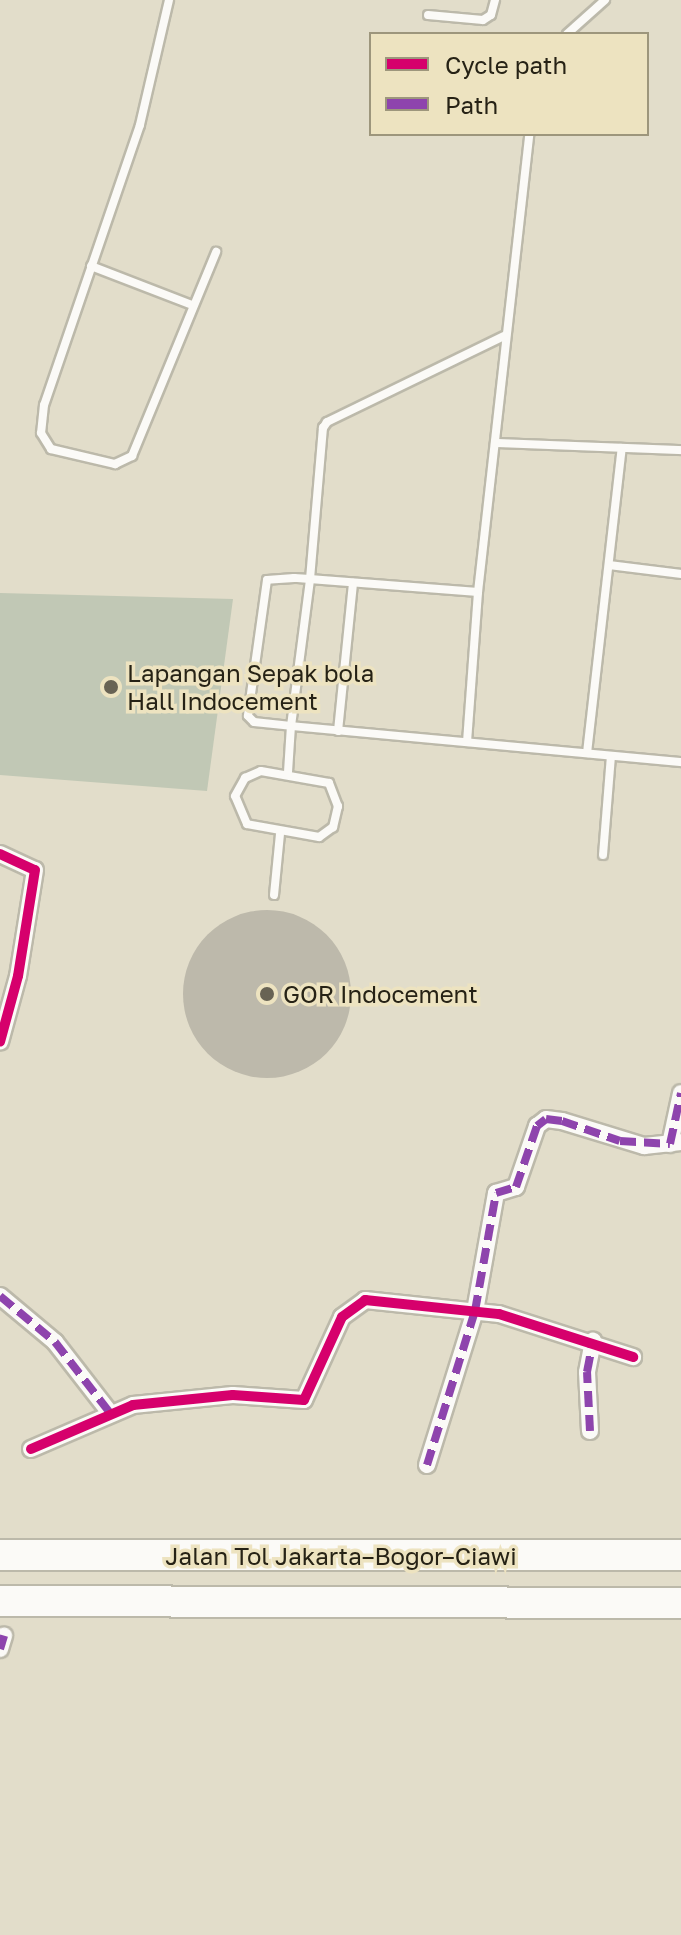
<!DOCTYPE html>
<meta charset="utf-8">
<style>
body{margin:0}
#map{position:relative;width:681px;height:1935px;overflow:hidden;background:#e2ddca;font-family:"Golos Text",sans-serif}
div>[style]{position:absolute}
.green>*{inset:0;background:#c1c8b5}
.building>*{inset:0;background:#bdb9ab}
.round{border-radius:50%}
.roads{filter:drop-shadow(2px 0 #bcb9aa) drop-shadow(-2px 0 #bcb9aa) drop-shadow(0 2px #bcb9aa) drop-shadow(0 -2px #bcb9aa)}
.lane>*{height:8px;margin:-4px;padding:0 4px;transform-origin:4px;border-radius:4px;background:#fbfaf7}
.street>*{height:16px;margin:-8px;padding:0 8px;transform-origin:8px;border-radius:8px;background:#fbfaf7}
.highway>*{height:30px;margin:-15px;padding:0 15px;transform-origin:15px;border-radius:15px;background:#fbfaf7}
.quiet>*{height:8px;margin-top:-4px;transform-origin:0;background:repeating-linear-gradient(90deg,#8e44ad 0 16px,transparent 0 24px)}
.cycleway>*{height:10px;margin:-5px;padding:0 5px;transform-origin:5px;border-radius:5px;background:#d6006c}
.dots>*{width:22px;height:22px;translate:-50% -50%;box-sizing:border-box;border:4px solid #ede3c0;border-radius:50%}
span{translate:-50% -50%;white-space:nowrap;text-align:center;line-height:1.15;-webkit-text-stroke:7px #ede3c0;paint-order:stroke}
.poi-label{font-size:24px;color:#262215}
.left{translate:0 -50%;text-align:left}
.street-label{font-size:24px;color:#262215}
.legend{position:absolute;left:369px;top:32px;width:280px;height:104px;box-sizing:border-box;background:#ede3c0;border:2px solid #9d967c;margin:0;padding:10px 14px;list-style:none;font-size:24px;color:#262215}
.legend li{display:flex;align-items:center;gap:16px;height:40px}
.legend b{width:40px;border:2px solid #9d967c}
</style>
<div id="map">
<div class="green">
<div style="clip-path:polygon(0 593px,233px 599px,207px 791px,0 775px)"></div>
</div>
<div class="building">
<div class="round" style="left:183px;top:910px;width:168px;height:168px"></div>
</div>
<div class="roads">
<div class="lane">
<div style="left:169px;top:0;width:128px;rotate:103.1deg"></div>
<div style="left:140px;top:125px;width:296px;rotate:108.9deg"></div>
<div style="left:44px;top:405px;width:28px;rotate:96deg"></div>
<div style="left:41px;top:433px;width:19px;rotate:58deg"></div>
<div style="left:51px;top:449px;width:66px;rotate:13.2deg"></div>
<div style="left:115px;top:464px;width:19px;rotate:-25deg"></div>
<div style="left:132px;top:456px;width:221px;rotate:-67.6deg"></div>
<div style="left:428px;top:15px;width:55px;rotate:5.2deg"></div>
<div style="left:483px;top:20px;width:9px;rotate:-32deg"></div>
<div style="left:491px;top:15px;width:16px;rotate:-75deg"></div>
<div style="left:567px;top:34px;width:51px;rotate:-41.8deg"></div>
<div style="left:91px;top:266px;width:108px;rotate:21.1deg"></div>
<div style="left:495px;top:443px;width:186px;rotate:2.2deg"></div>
<div style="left:609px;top:565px;width:73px;rotate:7.1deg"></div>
<div style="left:478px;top:592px;width:169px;rotate:-175.6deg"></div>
<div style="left:310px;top:579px;width:16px;rotate:-176deg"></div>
<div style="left:294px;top:578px;width:27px;rotate:176deg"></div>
<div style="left:267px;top:580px;width:137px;rotate:98deg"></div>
<div style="left:248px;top:716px;width:8px;rotate:45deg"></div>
<div style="left:254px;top:722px;width:37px;rotate:6deg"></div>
<div style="left:291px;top:726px;width:148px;rotate:-82.6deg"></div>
<div style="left:310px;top:579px;width:152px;rotate:-85.1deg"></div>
<div style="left:323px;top:428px;width:7px;rotate:-56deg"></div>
<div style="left:327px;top:422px;width:197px;rotate:-25.9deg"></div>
<div style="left:338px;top:731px;width:149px;rotate:-84.2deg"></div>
<div style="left:467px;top:742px;width:150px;rotate:-85.8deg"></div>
<div style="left:478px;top:592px;width:461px;rotate:-83.6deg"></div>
<div style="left:587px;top:753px;width:307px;rotate:-83.5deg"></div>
<div style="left:261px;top:771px;width:69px;rotate:10deg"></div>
<div style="left:329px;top:783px;width:25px;rotate:69deg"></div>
<div style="left:338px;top:806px;width:22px;rotate:103deg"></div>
<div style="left:333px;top:827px;width:17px;rotate:144deg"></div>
<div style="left:319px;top:837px;width:73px;rotate:-169.8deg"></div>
<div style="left:247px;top:824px;width:30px;rotate:-113deg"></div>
<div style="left:235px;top:796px;width:21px;rotate:-61deg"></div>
<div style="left:245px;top:778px;width:17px;rotate:-24deg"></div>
<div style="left:288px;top:772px;width:46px;rotate:-86.3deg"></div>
<div style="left:291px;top:726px;width:392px;rotate:5.3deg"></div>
<div style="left:603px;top:855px;width:99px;rotate:-85.4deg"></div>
<div style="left:274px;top:895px;width:61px;rotate:-84.4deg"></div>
</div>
<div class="street">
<div style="left:0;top:854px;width:38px;rotate:25deg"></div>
<div style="left:35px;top:870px;width:107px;rotate:99.1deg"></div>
<div style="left:18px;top:976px;width:68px;rotate:105.3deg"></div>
<div style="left:670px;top:1144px;width:52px;rotate:-77.8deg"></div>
<div style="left:0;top:1296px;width:72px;rotate:39.9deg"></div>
<div style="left:55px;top:1342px;width:90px;rotate:52.2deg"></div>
<div style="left:590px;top:1431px;width:59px;rotate:-92.9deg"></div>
<div style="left:587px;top:1372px;width:32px;rotate:-79deg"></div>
<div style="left:31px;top:1449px;width:111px;rotate:-23.3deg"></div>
<div style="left:133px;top:1405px;width:100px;rotate:-5.7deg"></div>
<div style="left:233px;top:1395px;width:71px;rotate:4deg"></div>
<div style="left:304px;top:1400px;width:91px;rotate:-65.4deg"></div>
<div style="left:342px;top:1317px;width:29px;rotate:-36deg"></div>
<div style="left:365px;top:1300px;width:135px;rotate:6deg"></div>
<div style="left:499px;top:1314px;width:141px;rotate:17.8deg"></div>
<div style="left:427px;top:1465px;width:161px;rotate:-72.7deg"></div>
<div style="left:475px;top:1311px;width:120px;rotate:-79.9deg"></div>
<div style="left:496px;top:1193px;width:21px;rotate:-17deg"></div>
<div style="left:516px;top:1187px;width:65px;rotate:-71deg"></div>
<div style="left:537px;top:1126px;width:11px;rotate:-38deg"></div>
<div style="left:546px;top:1119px;width:16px;rotate:7deg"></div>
<div style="left:562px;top:1121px;width:86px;rotate:17deg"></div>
<div style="left:644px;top:1146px;width:37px;rotate:-6deg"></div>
<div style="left:0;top:1649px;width:14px;rotate:-73deg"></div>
</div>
<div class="highway">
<div style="left:0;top:1555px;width:681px"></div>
<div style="left:0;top:1601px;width:681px;rotate:0.17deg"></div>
</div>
</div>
<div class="quiet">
<div style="left:0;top:1296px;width:72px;rotate:39.9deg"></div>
<div style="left:55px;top:1342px;width:90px;rotate:52.2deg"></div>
<div style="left:590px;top:1431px;width:59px;rotate:-92.9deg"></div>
<div style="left:587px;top:1372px;width:32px;rotate:-79deg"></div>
<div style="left:427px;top:1465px;width:161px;rotate:-72.7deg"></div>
<div style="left:475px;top:1311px;width:120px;rotate:-79.9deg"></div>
<div style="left:496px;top:1193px;width:21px;rotate:-17deg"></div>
<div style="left:516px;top:1187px;width:65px;rotate:-71deg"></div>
<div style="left:537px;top:1126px;width:11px;rotate:-38deg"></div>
<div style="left:546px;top:1119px;width:16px;rotate:7deg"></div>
<div style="left:562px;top:1121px;width:61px;rotate:19deg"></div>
<div style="left:620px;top:1141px;width:50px;rotate:3.4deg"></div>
<div style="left:670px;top:1144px;width:52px;rotate:-77.8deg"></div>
<div style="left:0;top:1649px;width:14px;rotate:-73deg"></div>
</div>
<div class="cycleway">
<div style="left:0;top:854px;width:38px;rotate:25deg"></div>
<div style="left:35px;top:870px;width:107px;rotate:99.1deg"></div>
<div style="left:18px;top:976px;width:68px;rotate:105.3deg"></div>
<div style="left:31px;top:1449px;width:111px;rotate:-23.3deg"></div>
<div style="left:133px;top:1405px;width:100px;rotate:-5.7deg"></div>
<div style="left:233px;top:1395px;width:71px;rotate:4deg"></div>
<div style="left:304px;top:1400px;width:91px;rotate:-65.4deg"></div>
<div style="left:342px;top:1317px;width:29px;rotate:-36deg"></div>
<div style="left:365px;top:1300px;width:135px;rotate:6deg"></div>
<div style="left:499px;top:1314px;width:141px;rotate:17.8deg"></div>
</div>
<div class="dots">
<div style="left:111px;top:687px;background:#686354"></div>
<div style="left:267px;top:994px;background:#686354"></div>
</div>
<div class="poi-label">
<span class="left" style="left:127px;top:687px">Lapangan Sepak bola<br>Hall Indocement</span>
<span class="left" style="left:283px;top:994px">GOR Indocement</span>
</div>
<div class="street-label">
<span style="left:341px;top:1556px">Jalan Tol Jakarta–Bogor–Ciawi</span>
</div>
<ul class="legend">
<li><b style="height:10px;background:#d6006c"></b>Cycle path</li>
<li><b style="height:10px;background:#8e44ad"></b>Path</li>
</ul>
</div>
